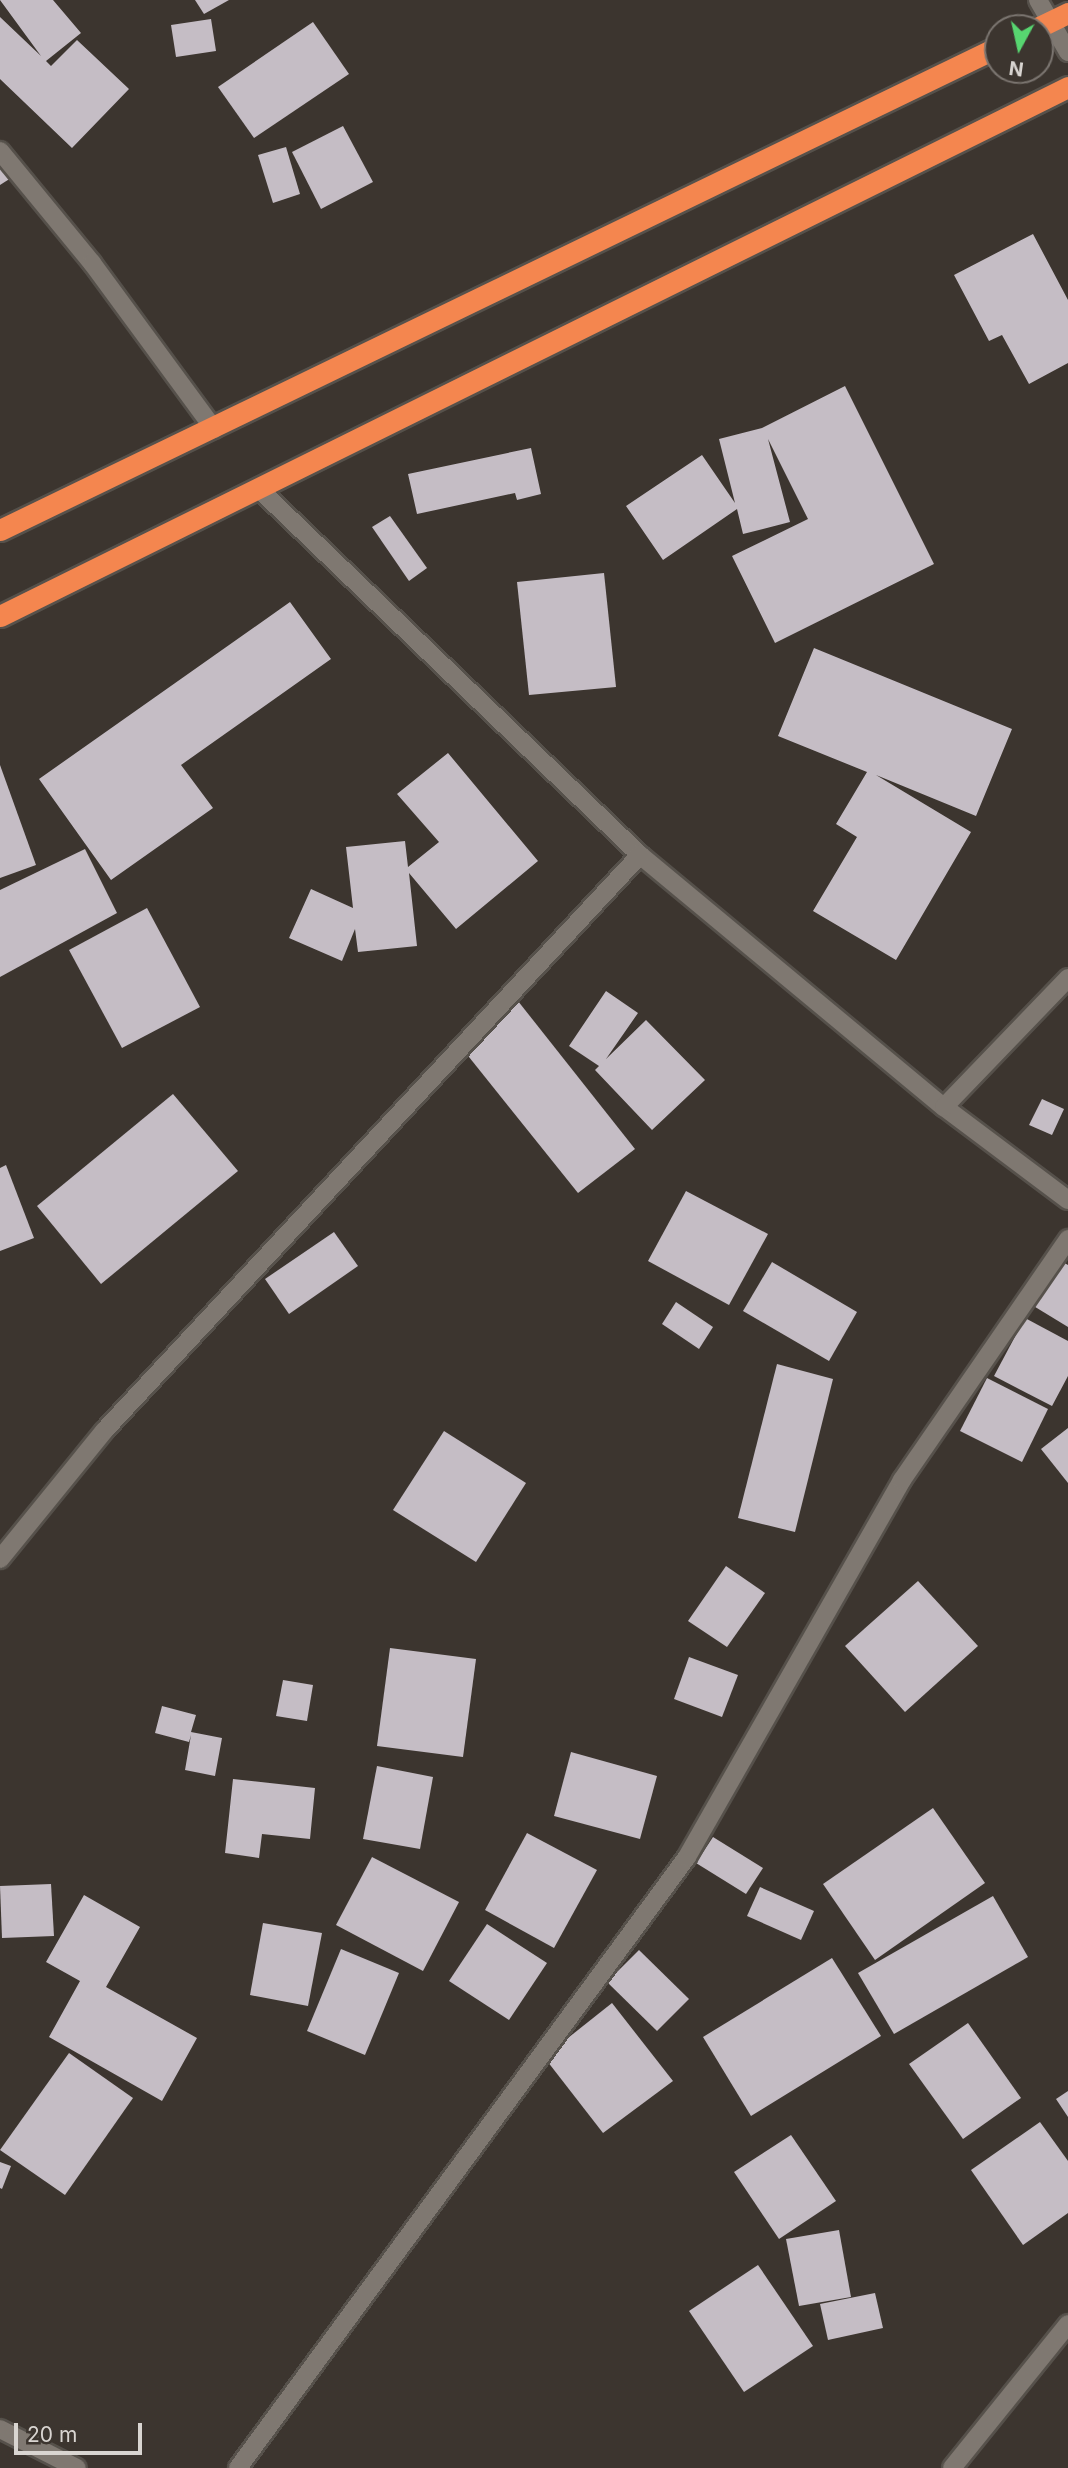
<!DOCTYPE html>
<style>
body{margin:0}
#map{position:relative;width:1068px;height:2468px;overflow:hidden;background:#3c352f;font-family:Inter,sans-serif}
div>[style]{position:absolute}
.building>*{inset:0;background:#c5bdc5}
.roads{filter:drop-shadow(2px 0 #56514b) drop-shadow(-2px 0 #56514b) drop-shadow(0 2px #56514b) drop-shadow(0 -2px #56514b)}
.street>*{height:18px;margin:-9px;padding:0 9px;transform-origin:9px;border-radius:9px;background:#7f7871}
.highway>*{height:21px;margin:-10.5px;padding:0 10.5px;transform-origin:10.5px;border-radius:10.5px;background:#f4864f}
span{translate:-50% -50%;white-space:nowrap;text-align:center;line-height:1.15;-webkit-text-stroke:7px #3c352f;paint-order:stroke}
.north{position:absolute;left:984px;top:14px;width:70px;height:70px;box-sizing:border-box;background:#3c352f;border:2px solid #7b7570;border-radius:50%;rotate:188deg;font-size:19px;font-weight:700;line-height:28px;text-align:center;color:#d9d5d1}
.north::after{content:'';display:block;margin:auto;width:24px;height:32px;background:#57d570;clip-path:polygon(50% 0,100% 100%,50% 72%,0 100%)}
.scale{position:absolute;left:14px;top:2423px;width:128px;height:32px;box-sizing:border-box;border:4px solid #d9d5d1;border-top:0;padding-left:9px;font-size:21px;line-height:24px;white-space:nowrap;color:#d9d5d1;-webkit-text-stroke:5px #3c352f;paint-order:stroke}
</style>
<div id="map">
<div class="building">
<div style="clip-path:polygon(0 0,53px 0,81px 33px,46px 61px,51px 66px,77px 40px,129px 89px,72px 148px,0 79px,0 17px,41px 56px)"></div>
<div style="clip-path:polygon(195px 0,229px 0,204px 14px)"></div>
<div style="clip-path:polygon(211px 19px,216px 51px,176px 57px,171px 25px)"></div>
<div style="clip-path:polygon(313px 22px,349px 74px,254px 138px,218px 87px)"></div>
<div style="clip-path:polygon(343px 126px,373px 182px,321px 209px,292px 152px)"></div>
<div style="clip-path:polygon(286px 147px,300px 194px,273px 203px,258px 155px)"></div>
<div style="clip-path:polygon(0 162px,11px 178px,0 185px)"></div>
<div style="clip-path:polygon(1033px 234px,1068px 300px,1068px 363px,1029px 384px,1002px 335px,989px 341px,954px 275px)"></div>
<div style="clip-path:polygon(845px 386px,934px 564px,775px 643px,732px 556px,808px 519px,768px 439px,790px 522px,743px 534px,737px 509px,663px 560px,626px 506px,702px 455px,735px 503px,719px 439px,762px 428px)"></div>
<div style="clip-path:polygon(531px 448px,541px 494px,517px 500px,515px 493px,417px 514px,408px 474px)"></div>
<div style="clip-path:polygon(390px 516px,427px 568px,409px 581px,372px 527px)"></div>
<div style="clip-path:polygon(604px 573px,616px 687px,529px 695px,517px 582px)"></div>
<div style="clip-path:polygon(290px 602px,331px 659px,181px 765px,213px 808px,111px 880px,39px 779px)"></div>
<div style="clip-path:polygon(814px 648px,1012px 729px,976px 816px,876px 775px,971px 832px,896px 960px,813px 911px,857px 837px,836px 824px,867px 772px,778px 736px)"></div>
<div style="clip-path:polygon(448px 753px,538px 861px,456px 929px,409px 873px,417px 946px,358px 952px,355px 929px,342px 961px,289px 938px,311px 889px,353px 908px,346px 847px,405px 841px,408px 867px,439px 842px,397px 794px)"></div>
<div style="clip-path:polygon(0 765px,36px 865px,0 878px)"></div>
<div style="clip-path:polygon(85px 849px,117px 913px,0 977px,0 890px)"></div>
<div style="clip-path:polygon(147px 908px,200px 1007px,122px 1048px,69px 950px)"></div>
<div style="clip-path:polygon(606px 991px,638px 1013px,606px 1059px,646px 1020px,705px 1080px,652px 1130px,595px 1070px,599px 1066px,569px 1046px)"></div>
<div style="clip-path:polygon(514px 996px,635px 1149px,578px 1193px,457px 1042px)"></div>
<div style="clip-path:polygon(173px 1094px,238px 1171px,101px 1284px,37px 1206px)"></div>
<div style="clip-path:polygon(1042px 1099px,1064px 1109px,1052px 1135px,1029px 1125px)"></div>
<div style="clip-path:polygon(6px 1165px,34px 1238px,0 1251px,0 1168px)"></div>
<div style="clip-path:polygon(686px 1191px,768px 1234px,729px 1305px,648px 1261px)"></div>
<div style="clip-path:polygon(334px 1232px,358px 1266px,289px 1314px,265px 1279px)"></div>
<div style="clip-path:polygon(1054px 1257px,1068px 1265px,1068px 1327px,1027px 1302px)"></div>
<div style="clip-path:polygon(772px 1262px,857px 1312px,829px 1361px,743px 1311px)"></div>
<div style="clip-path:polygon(676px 1302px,713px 1327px,699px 1349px,662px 1324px)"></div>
<div style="clip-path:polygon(1025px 1318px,1068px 1341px,1068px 1376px,1052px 1406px,994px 1376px)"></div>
<div style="clip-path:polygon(777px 1364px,833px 1379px,795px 1532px,738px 1518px)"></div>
<div style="clip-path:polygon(987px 1378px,1048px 1409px,1022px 1462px,960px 1431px)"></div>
<div style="clip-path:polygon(1068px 1428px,1068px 1483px,1041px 1449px)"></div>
<div style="clip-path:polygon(444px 1431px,526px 1483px,476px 1562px,393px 1510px)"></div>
<div style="clip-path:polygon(726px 1566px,765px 1593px,727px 1647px,688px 1621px)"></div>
<div style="clip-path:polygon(918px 1581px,978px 1646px,905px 1712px,845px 1646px)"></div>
<div style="clip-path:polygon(390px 1648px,476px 1659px,463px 1757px,377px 1746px)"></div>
<div style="clip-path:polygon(689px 1657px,738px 1675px,722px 1717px,674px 1699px)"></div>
<div style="clip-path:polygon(283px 1680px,313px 1685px,307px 1721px,276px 1716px)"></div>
<div style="clip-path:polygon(162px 1706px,196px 1715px,191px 1732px,222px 1738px,215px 1776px,185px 1770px,191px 1735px,189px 1742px,155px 1733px)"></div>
<div style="clip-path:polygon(571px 1752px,657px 1776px,640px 1839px,554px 1816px)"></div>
<div style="clip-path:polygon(377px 1766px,433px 1777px,420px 1849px,363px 1839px)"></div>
<div style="clip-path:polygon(233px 1779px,315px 1788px,310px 1839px,262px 1834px,259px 1858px,225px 1853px)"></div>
<div style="clip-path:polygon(933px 1808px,985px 1883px,875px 1960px,823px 1884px)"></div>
<div style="clip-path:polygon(527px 1833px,597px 1870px,554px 1948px,485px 1910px)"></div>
<div style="clip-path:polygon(713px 1837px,763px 1868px,746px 1894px,696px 1863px)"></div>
<div style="clip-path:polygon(372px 1857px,459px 1902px,423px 1971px,336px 1925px)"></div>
<div style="clip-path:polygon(51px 1884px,54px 1936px,2px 1938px,0 1886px)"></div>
<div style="clip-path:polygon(760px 1887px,814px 1911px,801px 1940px,747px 1916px)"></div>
<div style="clip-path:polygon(84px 1895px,140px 1927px,106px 1987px,197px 2038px,162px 2101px,49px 2037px,80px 1981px,46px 1962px)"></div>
<div style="clip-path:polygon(993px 1896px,1028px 1957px,894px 2034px,858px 1973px)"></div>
<div style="clip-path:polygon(263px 1923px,322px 1933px,308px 2006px,250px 1995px)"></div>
<div style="clip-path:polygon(487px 1924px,547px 1963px,509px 2020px,449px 1981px)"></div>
<div style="clip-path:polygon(341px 1949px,399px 1973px,365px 2055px,307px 2031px)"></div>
<div style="clip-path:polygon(639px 1950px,689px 1999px,657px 2031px,607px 1982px)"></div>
<div style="clip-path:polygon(832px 1958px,881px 2036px,751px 2116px,703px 2037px)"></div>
<div style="clip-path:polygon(612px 2003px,673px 2081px,603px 2133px,544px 2057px)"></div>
<div style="clip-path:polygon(968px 2023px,1021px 2098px,963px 2139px,909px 2064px)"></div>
<div style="clip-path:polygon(69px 2053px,133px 2098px,65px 2195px,0 2150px)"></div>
<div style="clip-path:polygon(1068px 2091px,1068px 2117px,1056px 2099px)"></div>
<div style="clip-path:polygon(1040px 2122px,1068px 2161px,1068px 2213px,1023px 2245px,971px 2170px)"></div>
<div style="clip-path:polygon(791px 2135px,836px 2201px,779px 2239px,734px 2172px)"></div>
<div style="clip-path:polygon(0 2162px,11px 2166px,2px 2189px,0 2188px)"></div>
<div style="clip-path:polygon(839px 2230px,851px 2297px,799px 2306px,786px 2239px)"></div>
<div style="clip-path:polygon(758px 2265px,813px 2346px,744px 2392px,689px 2311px)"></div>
<div style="clip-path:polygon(875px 2293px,883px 2328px,828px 2340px,820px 2304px)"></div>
</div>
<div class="roads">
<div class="street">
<div style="left:1038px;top:0;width:60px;rotate:60deg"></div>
<div style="left:0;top:151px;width:145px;rotate:50.6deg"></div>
<div style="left:92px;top:263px;width:206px;rotate:53.7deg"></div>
<div style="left:258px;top:488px;width:530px;rotate:43.85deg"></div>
<div style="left:640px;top:855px;width:395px;rotate:39.7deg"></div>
<div style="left:944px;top:1107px;width:155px;rotate:36.9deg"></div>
<div style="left:944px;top:1107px;width:179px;rotate:-46.1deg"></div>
<div style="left:0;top:1559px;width:165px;rotate:-50.9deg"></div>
<div style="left:104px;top:1431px;width:787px;rotate:-47.06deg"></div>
<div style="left:0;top:2429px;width:86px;rotate:26.9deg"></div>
<div style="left:238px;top:2468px;width:758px;rotate:-53.69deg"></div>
<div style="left:687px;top:1857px;width:434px;rotate:-60.3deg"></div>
<div style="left:902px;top:1480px;width:293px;rotate:-55.4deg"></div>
<div style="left:952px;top:2468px;width:185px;rotate:-51.1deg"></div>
</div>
<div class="highway">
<div style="left:1037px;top:28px;width:34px;rotate:-26deg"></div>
<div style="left:0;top:530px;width:1109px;rotate:-25.83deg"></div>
<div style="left:0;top:616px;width:1192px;rotate:-26.35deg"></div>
</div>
</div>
<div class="north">N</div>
<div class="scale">20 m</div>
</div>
